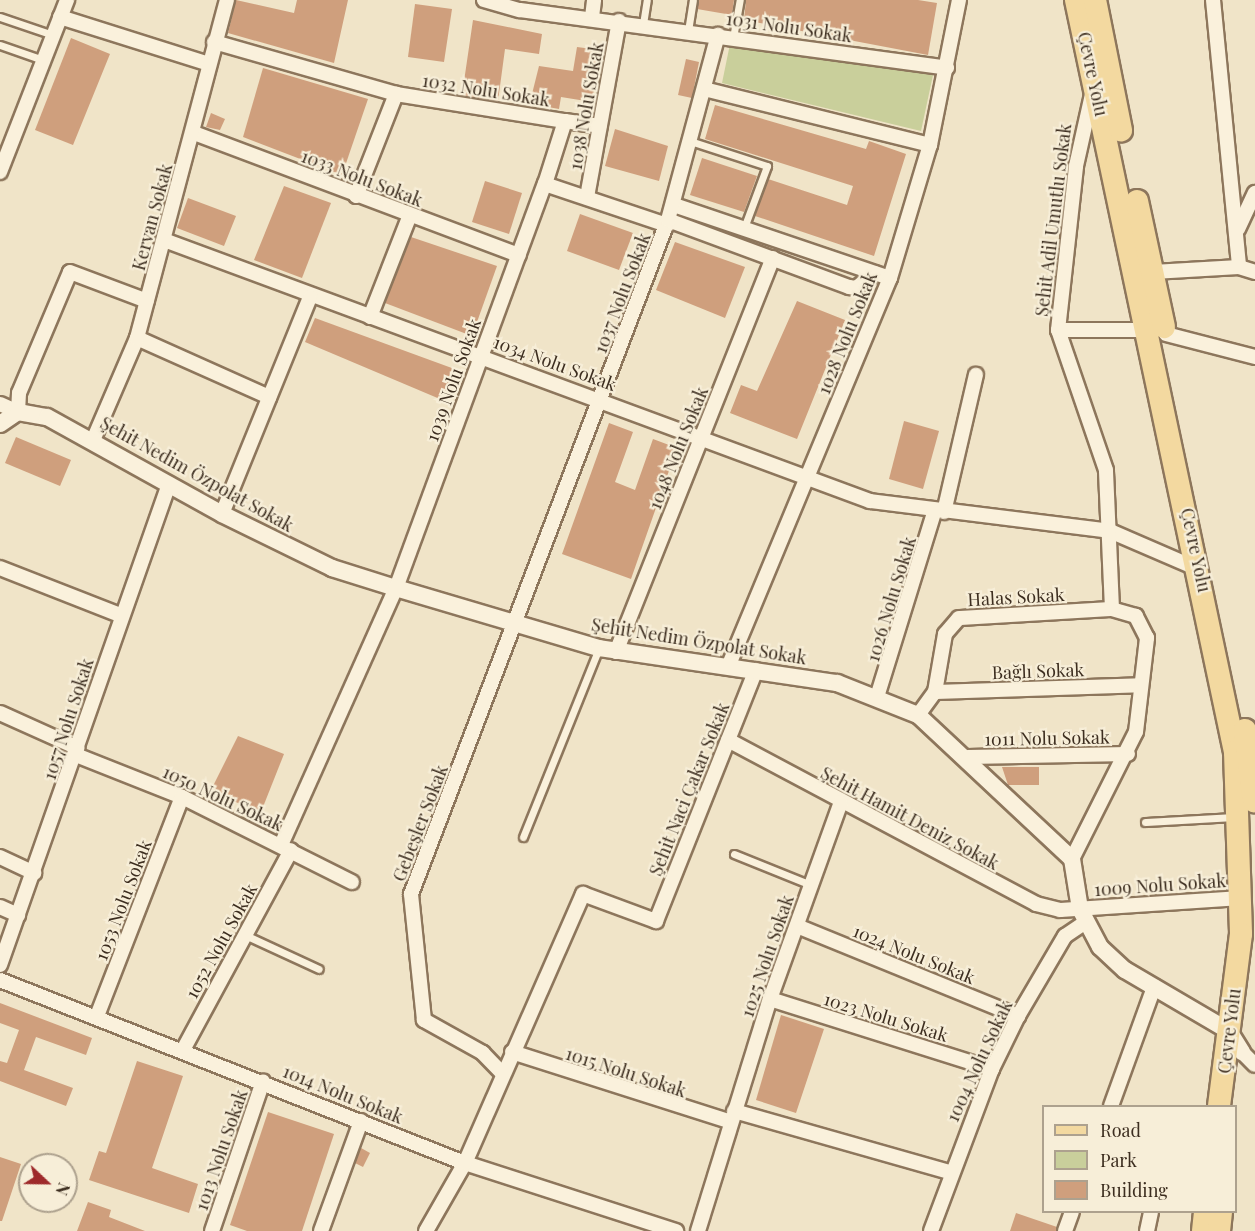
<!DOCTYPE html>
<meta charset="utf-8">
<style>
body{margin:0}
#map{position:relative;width:1255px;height:1231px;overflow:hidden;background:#f0e4c8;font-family:"Playfair Display",serif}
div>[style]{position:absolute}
.green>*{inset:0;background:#c9cf9b}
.building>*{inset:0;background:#cf9f7d}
.roads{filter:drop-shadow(2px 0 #8d765c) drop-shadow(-2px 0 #8d765c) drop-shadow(0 2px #8d765c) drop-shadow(0 -2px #8d765c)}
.service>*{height:7px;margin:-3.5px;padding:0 3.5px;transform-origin:3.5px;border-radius:3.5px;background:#faf1dc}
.minor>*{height:14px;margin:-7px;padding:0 7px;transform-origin:7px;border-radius:7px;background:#faf1dc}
.tertiary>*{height:16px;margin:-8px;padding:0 8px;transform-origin:8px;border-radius:8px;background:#faf1dc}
.primary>*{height:22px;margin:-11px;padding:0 11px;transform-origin:11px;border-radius:11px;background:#f3d9a0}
span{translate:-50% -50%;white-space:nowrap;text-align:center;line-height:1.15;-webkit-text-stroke:4.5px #f7eed8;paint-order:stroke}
.street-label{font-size:18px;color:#3d2e20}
.legend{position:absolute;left:1042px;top:1105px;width:195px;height:108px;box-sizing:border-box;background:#f7eed8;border:2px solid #ada18e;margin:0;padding:8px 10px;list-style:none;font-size:18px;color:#3d2e20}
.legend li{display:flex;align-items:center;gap:12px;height:30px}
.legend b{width:30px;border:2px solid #ada18e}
.north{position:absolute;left:18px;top:1153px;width:60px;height:60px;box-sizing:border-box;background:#f7eed8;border:2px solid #ada18e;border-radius:50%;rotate:112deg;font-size:16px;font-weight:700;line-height:24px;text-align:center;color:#3d2e20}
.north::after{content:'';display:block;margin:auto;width:21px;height:27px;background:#9e2a2b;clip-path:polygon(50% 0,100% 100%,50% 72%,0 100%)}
</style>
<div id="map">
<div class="green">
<div style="clip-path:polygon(730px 44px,933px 75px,921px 131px,722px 83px)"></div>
</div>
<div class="building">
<div style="clip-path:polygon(236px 0,294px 13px,297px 0,348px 0,334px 63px,228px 33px)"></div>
<div style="clip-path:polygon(699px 0,734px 0,732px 15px,697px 9px)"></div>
<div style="clip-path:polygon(746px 0,918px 0,937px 3px,928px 55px,744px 20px)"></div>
<div style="clip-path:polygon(415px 4px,452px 9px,444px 62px,408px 57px)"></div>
<div style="clip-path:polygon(473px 20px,542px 34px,539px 54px,505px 49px,498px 101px,462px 95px)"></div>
<div style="clip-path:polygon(71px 38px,110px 54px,73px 145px,35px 130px)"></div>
<div style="clip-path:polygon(577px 47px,600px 50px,592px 102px,561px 97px,559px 109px,537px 105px,532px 94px,539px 66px,573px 71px)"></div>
<div style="clip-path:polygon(686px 59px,699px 62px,692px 98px,678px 95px)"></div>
<div style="clip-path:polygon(263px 68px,368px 99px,342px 175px,243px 137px)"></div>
<div style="clip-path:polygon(715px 105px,866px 149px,869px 141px,906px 154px,874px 256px,755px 216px,768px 179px,847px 205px,853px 186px,705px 139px)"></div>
<div style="clip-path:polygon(211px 113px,225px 119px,220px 130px,206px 127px)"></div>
<div style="clip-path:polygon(615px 129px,668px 146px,659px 181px,605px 166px)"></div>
<div style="clip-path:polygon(702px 158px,757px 176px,744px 212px,690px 195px)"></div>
<div style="clip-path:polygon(485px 181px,522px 193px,509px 234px,472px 222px)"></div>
<div style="clip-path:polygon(284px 186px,331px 203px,302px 278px,254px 260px)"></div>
<div style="clip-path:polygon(188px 198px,236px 216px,224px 246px,177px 228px)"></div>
<div style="clip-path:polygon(580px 214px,633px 233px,619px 270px,567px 251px)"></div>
<div style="clip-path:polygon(411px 237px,497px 266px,472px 336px,385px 303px)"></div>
<div style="clip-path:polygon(675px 242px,745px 267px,725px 318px,656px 290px)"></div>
<div style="clip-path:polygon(797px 301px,845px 320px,797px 439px,730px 413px,741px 385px,757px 391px)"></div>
<div style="clip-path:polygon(315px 318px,460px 371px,447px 402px,305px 342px)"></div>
<div style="clip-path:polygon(904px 421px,939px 431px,923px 489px,889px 479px)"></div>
<div style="clip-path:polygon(609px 423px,633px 432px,615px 482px,635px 490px,653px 439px,677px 448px,631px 579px,562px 554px)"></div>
<div style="clip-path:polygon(16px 437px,71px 460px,60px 486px,5px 463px)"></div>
<div style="clip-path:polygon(238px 736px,284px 754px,261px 812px,210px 792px)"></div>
<div style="clip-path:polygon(1002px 767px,1039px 767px,1039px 785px,1008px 785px)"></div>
<div style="clip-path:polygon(0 1003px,92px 1038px,86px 1055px,36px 1037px,24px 1070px,73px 1088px,66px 1106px,0 1081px,0 1061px,7px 1063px,19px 1030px,0 1023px)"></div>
<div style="clip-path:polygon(781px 1015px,824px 1029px,796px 1113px,756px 1100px)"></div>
<div style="clip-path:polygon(137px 1061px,183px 1076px,152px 1168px,198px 1184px,189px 1213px,89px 1180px,99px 1151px,106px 1153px)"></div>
<div style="clip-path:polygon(268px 1112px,334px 1134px,302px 1231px,247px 1231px,230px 1225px)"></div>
<div style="clip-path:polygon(361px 1148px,370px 1153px,363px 1167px,355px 1163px)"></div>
<div style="clip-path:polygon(0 1157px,21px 1164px,2px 1221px,0 1221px)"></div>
<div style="clip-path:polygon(88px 1202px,111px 1210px,109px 1217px,145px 1231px,77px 1231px)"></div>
<div style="clip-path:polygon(1016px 1213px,1057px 1227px,1056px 1231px,1010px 1231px)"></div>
</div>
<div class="roads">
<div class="service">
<div style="left:0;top:17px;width:56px;rotate:18.8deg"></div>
<div style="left:643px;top:24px;width:24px;rotate:-81deg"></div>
<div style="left:688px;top:31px;width:31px;rotate:-81deg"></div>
<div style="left:733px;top:38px;width:39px;rotate:-80deg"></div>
<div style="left:0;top:45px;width:46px;rotate:19.2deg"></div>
<div style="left:690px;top:141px;width:81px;rotate:18deg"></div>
<div style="left:767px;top:166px;width:66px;rotate:110.4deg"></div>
<div style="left:1145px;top:822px;width:90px;rotate:-3.2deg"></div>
<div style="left:523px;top:837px;width:204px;rotate:-68.1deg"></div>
<div style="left:734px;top:854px;width:83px;rotate:21.9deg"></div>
<div style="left:245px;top:935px;width:81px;rotate:24.7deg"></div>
</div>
<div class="minor">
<div style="left:484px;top:0;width:37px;rotate:16deg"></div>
<div style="left:520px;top:10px;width:431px;rotate:7.7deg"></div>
<div style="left:1213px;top:0;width:268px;rotate:84.4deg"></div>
<div style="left:60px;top:17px;width:156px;rotate:17.5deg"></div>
<div style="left:592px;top:17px;width:17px;rotate:-83deg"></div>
<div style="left:214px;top:42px;width:189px;rotate:15.9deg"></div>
<div style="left:396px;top:94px;width:171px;rotate:9.1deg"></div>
<div style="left:565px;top:121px;width:66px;rotate:107.6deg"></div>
<div style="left:545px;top:184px;width:129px;rotate:18.6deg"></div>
<div style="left:704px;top:89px;width:233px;rotate:13.9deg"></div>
<div style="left:565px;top:121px;width:35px;rotate:8deg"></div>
<div style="left:194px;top:133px;width:347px;rotate:20.6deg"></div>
<div style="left:0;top:172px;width:185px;rotate:-68.7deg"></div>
<div style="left:356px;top:196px;width:110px;rotate:-68.6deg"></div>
<div style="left:587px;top:197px;width:179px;rotate:-79.7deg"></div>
<div style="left:674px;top:205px;width:228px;rotate:18.7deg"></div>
<div style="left:668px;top:220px;width:193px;rotate:20.3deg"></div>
<div style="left:849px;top:287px;width:7px;rotate:8deg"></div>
<div style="left:856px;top:288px;width:24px;rotate:-38deg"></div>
<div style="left:1238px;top:229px;width:40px;rotate:-65deg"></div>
<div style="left:164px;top:240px;width:753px;rotate:20.29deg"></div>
<div style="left:870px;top:501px;width:242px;rotate:7.1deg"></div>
<div style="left:1110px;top:531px;width:98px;rotate:23.4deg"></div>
<div style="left:1153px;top:272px;width:86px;rotate:-3.3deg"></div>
<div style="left:1239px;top:267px;width:17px;rotate:17deg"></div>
<div style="left:370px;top:317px;width:110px;rotate:-68.6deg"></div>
<div style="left:1058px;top:330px;width:91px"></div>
<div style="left:1166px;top:334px;width:92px;rotate:14.5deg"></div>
<div style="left:137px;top:338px;width:145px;rotate:24.1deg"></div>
<div style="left:0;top:404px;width:20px;rotate:24deg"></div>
<div style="left:18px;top:412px;width:19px;rotate:-87deg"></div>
<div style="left:19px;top:393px;width:131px;rotate:-67.1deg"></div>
<div style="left:70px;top:272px;width:82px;rotate:20.6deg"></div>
<div style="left:94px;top:438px;width:109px;rotate:-66.7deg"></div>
<div style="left:137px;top:338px;width:350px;rotate:-75.1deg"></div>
<div style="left:944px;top:512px;width:141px;rotate:-76.9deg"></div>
<div style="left:222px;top:514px;width:234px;rotate:-67.9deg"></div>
<div style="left:0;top:568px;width:129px;rotate:21.4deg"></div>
<div style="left:616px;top:652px;width:424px;rotate:-68.3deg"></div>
<div style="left:728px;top:667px;width:421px;rotate:-67.4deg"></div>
<div style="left:890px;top:278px;width:139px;rotate:-73.3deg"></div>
<div style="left:930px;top:145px;width:148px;rotate:-78.7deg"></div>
<div style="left:935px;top:692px;width:206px;rotate:-1.9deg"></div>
<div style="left:877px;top:697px;width:196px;rotate:-72.8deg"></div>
<div style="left:0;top:713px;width:85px;rotate:24.2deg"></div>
<div style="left:918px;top:715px;width:29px;rotate:-54deg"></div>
<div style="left:935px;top:692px;width:59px;rotate:-80.2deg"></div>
<div style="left:945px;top:634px;width:21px;rotate:-49deg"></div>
<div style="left:959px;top:618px;width:153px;rotate:-3.4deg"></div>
<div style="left:728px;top:740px;width:349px;rotate:28deg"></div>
<div style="left:1036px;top:904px;width:25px;rotate:14deg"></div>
<div style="left:1060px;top:910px;width:182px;rotate:-3.8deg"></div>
<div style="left:76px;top:755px;width:114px;rotate:21.6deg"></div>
<div style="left:182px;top:797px;width:190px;rotate:26.6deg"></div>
<div style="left:968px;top:757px;width:160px;rotate:-1.1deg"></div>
<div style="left:281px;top:845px;width:282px;rotate:-65.9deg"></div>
<div style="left:396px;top:588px;width:431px;rotate:-69.8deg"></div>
<div style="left:0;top:857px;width:38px;rotate:25deg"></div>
<div style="left:1072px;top:859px;width:142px;rotate:-63.3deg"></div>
<div style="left:1136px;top:732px;width:95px;rotate:-83.3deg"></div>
<div style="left:1147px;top:638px;width:25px;rotate:-117deg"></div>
<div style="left:1136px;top:616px;width:25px;rotate:-164deg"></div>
<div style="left:1112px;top:609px;width:139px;rotate:-92.5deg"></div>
<div style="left:1106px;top:470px;width:148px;rotate:-108.9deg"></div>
<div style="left:1058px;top:330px;width:165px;rotate:-83.7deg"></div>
<div style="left:1076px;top:166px;width:78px;rotate:-77.4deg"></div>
<div style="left:0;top:907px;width:20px;rotate:24deg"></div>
<div style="left:797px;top:926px;width:239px;rotate:22.2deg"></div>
<div style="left:0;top:965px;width:510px;rotate:-70.64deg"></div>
<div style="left:0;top:980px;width:500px;rotate:21.5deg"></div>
<div style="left:465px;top:1163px;width:222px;rotate:17.9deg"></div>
<div style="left:770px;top:999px;width:233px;rotate:17.5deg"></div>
<div style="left:97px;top:1016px;width:235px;rotate:-68.8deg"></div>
<div style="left:183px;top:1050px;width:227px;rotate:-61.6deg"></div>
<div style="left:512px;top:1052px;width:230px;rotate:17.7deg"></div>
<div style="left:1242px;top:1052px;width:18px;rotate:45deg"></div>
<div style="left:502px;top:1073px;width:28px;rotate:-134deg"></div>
<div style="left:483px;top:1053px;width:68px;rotate:-150.8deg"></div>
<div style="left:424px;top:1020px;width:127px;rotate:-95.9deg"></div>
<div style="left:411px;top:894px;width:721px;rotate:-69.13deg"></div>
<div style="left:668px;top:220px;width:192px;rotate:-74.9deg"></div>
<div style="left:1111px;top:1106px;width:127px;rotate:-70.1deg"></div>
<div style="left:734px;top:1111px;width:224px;rotate:15.8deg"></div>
<div style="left:212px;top:1231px;width:158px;rotate:-71.2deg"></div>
<div style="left:321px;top:1231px;width:117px;rotate:-70deg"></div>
<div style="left:426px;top:1231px;width:78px;rotate:-60.2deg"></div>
<div style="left:465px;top:1163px;width:294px;rotate:-66.3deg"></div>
<div style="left:583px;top:894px;width:78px;rotate:20.3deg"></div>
<div style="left:656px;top:921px;width:270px;rotate:-68.3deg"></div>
<div style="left:698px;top:1231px;width:243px;rotate:-72.8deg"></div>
<div style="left:770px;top:999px;width:209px;rotate:-70.2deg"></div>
<div style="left:931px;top:1231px;width:173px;rotate:-69.4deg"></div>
<div style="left:992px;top:1069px;width:59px;rotate:-63.9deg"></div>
<div style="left:1018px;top:1016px;width:93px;rotate:-59.6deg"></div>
<div style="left:1065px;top:936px;width:25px;rotate:-34deg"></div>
<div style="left:1065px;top:1231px;width:20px;rotate:-70deg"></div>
<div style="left:1147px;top:1231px;width:19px;rotate:-78deg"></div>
</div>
<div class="tertiary">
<div style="left:0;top:424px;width:22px;rotate:-34deg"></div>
<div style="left:18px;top:412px;width:29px;rotate:10deg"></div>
<div style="left:47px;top:417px;width:200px;rotate:29deg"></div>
<div style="left:222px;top:514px;width:123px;rotate:26.1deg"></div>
<div style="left:332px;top:568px;width:67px;rotate:17.4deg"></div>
<div style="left:396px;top:588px;width:212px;rotate:16.5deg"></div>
<div style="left:599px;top:648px;width:241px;rotate:8.4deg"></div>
<div style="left:837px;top:683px;width:87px;rotate:21.6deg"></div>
<div style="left:918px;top:715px;width:211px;rotate:43.1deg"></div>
<div style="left:1072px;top:859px;width:51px;rotate:80.9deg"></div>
<div style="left:1080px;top:909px;width:43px;rotate:62.2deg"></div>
<div style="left:1100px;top:947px;width:34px;rotate:43deg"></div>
<div style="left:1125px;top:970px;width:121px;rotate:30.4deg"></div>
<div style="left:1229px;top:1031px;width:25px;rotate:58deg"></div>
</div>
<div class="primary">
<div style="left:1076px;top:0;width:769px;rotate:78.06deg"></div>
<div style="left:1235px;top:752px;width:182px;rotate:88.1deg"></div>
<div style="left:1241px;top:934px;width:173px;rotate:97.3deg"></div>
<div style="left:1095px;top:0;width:133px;rotate:78.7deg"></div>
<div style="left:1137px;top:201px;width:129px;rotate:77.9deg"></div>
<div style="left:1245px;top:730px;width:72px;rotate:82.8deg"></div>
<div style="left:1203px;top:1231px;width:19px;rotate:-84deg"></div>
<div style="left:1219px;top:1231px;width:19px;rotate:-84deg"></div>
</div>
</div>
<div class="street-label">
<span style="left:789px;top:27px;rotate:8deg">1031 Nolu Sokak</span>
<span style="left:1093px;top:74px;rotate:78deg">Çevre Yolu</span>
<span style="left:486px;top:90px;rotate:9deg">1032 Nolu Sokak</span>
<span style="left:586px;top:106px;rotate:-80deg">1038 Nolu Sokak</span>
<span style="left:362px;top:178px;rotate:21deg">1033 Nolu Sokak</span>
<span style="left:152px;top:217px;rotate:-75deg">Kervan Sokak</span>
<span style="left:1053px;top:220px;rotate:-83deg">Şehit Adil Umutlu Sokak</span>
<span style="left:622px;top:293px;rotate:-69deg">1037 Nolu Sokak</span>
<span style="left:847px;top:333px;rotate:-68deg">1028 Nolu Sokak</span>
<span style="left:555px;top:363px;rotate:20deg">1034 Nolu Sokak</span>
<span style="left:453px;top:380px;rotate:-70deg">1039 Nolu Sokak</span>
<span style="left:678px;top:448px;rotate:-68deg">1048 Nolu Sokak</span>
<span style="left:197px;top:474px;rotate:29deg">Şehit Nedim Özpolat Sokak</span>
<span style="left:1196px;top:550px;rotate:78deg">Çevre Yolu</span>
<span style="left:1016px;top:597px;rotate:-3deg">Halas Sokak</span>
<span style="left:891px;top:599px;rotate:-73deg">1026 Nolu Sokak</span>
<span style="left:699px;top:641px;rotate:9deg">Şehit Nedim Özpolat Sokak</span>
<span style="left:1038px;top:671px;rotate:-2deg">Bağlı Sokak</span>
<span style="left:68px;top:719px;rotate:-72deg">1057 Nolu Sokak</span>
<span style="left:1047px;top:738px;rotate:-1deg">1011 Nolu Sokak</span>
<span style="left:689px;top:789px;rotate:-68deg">Şehit Naci Çakar Sokak</span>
<span style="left:223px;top:798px;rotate:25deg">1050 Nolu Sokak</span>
<span style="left:910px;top:818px;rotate:28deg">Şehit Hamit Deniz Sokak</span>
<span style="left:420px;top:823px;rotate:-69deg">Gebeşler Sokak</span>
<span style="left:1160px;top:885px;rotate:-4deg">1009 Nolu Sokak</span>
<span style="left:123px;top:900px;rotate:-69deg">1053 Nolu Sokak</span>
<span style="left:221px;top:941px;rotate:-61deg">1052 Nolu Sokak</span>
<span style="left:914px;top:954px;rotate:22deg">1024 Nolu Sokak</span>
<span style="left:767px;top:956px;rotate:-71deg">1025 Nolu Sokak</span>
<span style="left:886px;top:1017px;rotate:17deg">1023 Nolu Sokak</span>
<span style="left:1229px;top:1031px;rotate:-83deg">Çevre Yolu</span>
<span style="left:979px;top:1061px;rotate:-65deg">1004 Nolu Sokak</span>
<span style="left:626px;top:1072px;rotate:18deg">1015 Nolu Sokak</span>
<span style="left:343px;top:1094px;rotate:22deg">1014 Nolu Sokak</span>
<span style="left:221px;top:1150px;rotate:-71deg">1013 Nolu Sokak</span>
</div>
<ul class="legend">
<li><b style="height:8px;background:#f3d9a0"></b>Road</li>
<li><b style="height:16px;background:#c9cf9b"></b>Park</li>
<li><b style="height:16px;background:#cf9f7d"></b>Building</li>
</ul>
<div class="north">N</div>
</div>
